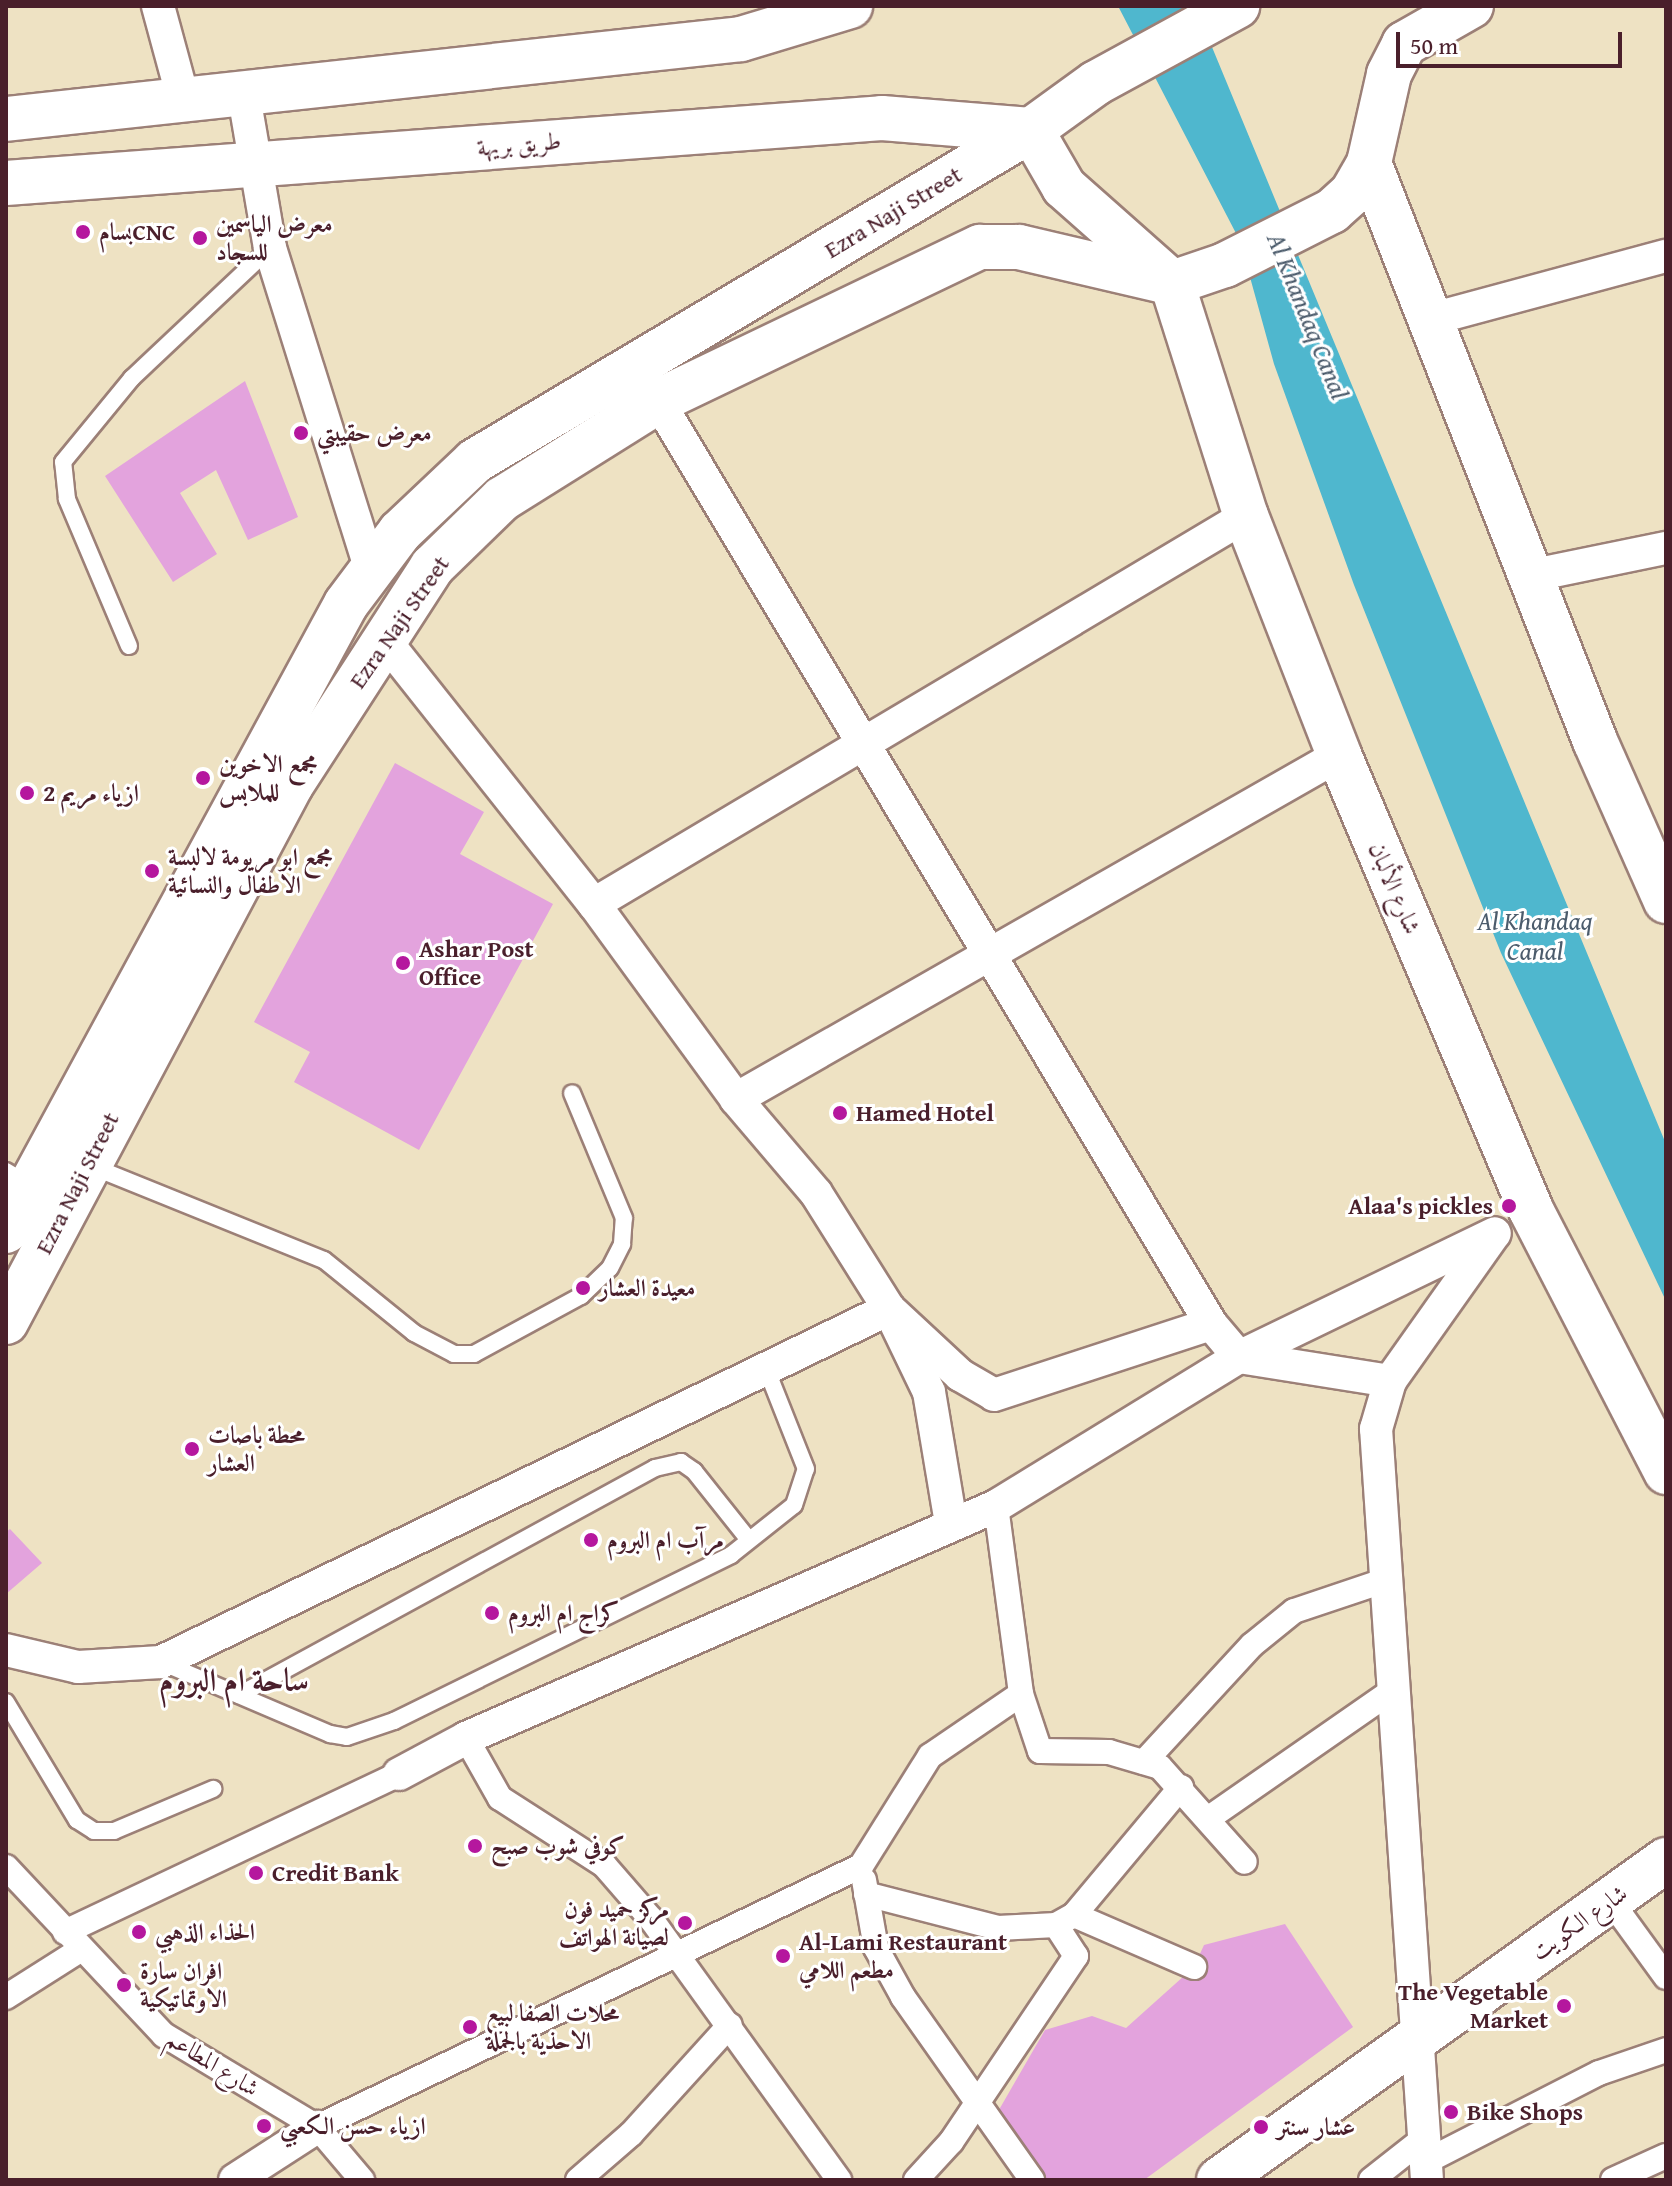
<!DOCTYPE html>
<meta charset="utf-8">
<style>
body{margin:0}
#map{position:relative;width:1672px;height:2186px;overflow:hidden;background:#eee2c3;font-family:"Gentium Book Plus",Amiri,serif}
div>[style]{position:absolute}
.water>*{inset:0;background:#4fb7ce}
.building>*{inset:0;background:#e3a3dd}
.roads{filter:drop-shadow(2px 0 #9c8077) drop-shadow(-2px 0 #9c8077) drop-shadow(0 2px #9c8077) drop-shadow(0 -2px #9c8077)}
.service>*{height:16px;margin:-8px;padding:0 8px;transform-origin:8px;border-radius:8px;background:#fff}
.pedestrian>*{height:24px;margin:-12px;padding:0 12px;transform-origin:12px;border-radius:12px;background:#fff}
.minor>*{height:32px;margin:-16px;padding:0 16px;transform-origin:16px;border-radius:16px;background:#fff}
.secondary>*{height:44px;margin:-22px;padding:0 22px;transform-origin:22px;border-radius:22px;background:#fff}
.primary>*{height:44px;margin:-22px;padding:0 22px;transform-origin:22px;border-radius:22px;background:#fff}
.dots>*{width:22px;height:22px;translate:-50% -50%;box-sizing:border-box;border:4px solid #fff;border-radius:50%}
span{translate:-50% -50%;white-space:nowrap;text-align:center;line-height:1.15;-webkit-text-stroke:6px #fff;paint-order:stroke}
.street-label{font-size:24px;color:#4a1f2b}
.poi-label{font-size:24px;color:#4a1f2b;font-weight:700}
.left{translate:0 -50%;text-align:left}
.right{translate:-100% -50%;text-align:right}
.water-label{font-size:26px;color:#4c5c6c;font-style:italic}
.district-label{font-size:32px;color:#4a1f2b;font-weight:700}
.frame{position:absolute;inset:0;border:8px solid #4a1f2b;pointer-events:none}
.scale{position:absolute;left:1396px;top:32px;width:226px;height:36px;box-sizing:border-box;border:4px solid #4a1f2b;border-top:0;padding-left:10px;font-size:24px;line-height:28px;white-space:nowrap;color:#4a1f2b;-webkit-text-stroke:6px #fff;paint-order:stroke}
</style>
<div id="map">
<div class="water">
<div style="clip-path:polygon(1118px 6px,1195px 6px,1666px 1144px,1666px 1301px,1501px 953px,1354px 585px,1274px 364px,1240px 241px)"></div>
</div>
<div class="building">
<div style="clip-path:polygon(245px 381px,298px 517px,248px 540px,216px 470px,180px 493px,217px 554px,173px 582px,105px 476px)"></div>
<div style="clip-path:polygon(395px 763px,484px 812px,460px 854px,553px 904px,419px 1150px,294px 1082px,310px 1052px,254px 1022px)"></div>
<div style="clip-path:polygon(10px 1529px,42px 1563px,6px 1594px,6px 1532px)"></div>
<div style="clip-path:polygon(1285px 1924px,1353px 2027px,1144px 2180px,1032px 2180px,992px 2122px,1045px 2030px,1092px 2016px,1126px 2028px,1194px 1967px,1204px 1945px)"></div>
</div>
<div class="roads">
<div class="service">
<div style="left:129px;top:646px;width:160px;rotate:-112.9deg"></div>
<div style="left:67px;top:499px;width:37px;rotate:-96deg"></div>
<div style="left:63px;top:462px;width:109px;rotate:-50.6deg"></div>
<div style="left:132px;top:378px;width:190px;rotate:-43.3deg"></div>
<div style="left:91px;top:1166px;width:251px;rotate:22deg"></div>
<div style="left:324px;top:1260px;width:116px;rotate:39deg"></div>
<div style="left:414px;top:1333px;width:45px;rotate:27.7deg"></div>
<div style="left:454px;top:1354px;width:20px"></div>
<div style="left:474px;top:1354px;width:122px;rotate:-28.5deg"></div>
<div style="left:581px;top:1296px;width:40px;rotate:-44deg"></div>
<div style="left:610px;top:1268px;width:27px;rotate:-63deg"></div>
<div style="left:622px;top:1244px;width:26px;rotate:-86deg"></div>
<div style="left:624px;top:1218px;width:135px;rotate:-112.6deg"></div>
<div style="left:6px;top:1171px;width:27px;rotate:31deg"></div>
<div style="left:161px;top:1662px;width:184px;rotate:23.1deg"></div>
<div style="left:330px;top:1734px;width:17px;rotate:10deg"></div>
<div style="left:347px;top:1737px;width:50px;rotate:-18.8deg"></div>
<div style="left:394px;top:1721px;width:376px;rotate:-26.2deg"></div>
<div style="left:731px;top:1555px;width:80px;rotate:-38.4deg"></div>
<div style="left:794px;top:1505px;width:38px;rotate:-72deg"></div>
<div style="left:806px;top:1469px;width:109px;rotate:-111.6deg"></div>
<div style="left:239px;top:1695px;width:474px;rotate:-28.6deg"></div>
<div style="left:655px;top:1468px;width:27px;rotate:-13deg"></div>
<div style="left:681px;top:1462px;width:16px;rotate:35deg"></div>
<div style="left:694px;top:1471px;width:87px;rotate:51.5deg"></div>
<div style="left:6px;top:1702px;width:138px;rotate:59deg"></div>
<div style="left:77px;top:1820px;width:20px;rotate:33deg"></div>
<div style="left:94px;top:1831px;width:20px"></div>
<div style="left:114px;top:1831px;width:108px;rotate:-23deg"></div>
</div>
<div class="pedestrian">
<div style="left:996px;top:1506px;width:190px;rotate:82.4deg"></div>
<div style="left:1021px;top:1694px;width:60px;rotate:71.6deg"></div>
<div style="left:1040px;top:1751px;width:69px;rotate:0.8deg"></div>
<div style="left:1109px;top:1752px;width:53px;rotate:16.4deg"></div>
<div style="left:1160px;top:1767px;width:127px;rotate:48.2deg"></div>
<div style="left:466px;top:1738px;width:69px;rotate:60.5deg"></div>
<div style="left:500px;top:1798px;width:124px;rotate:32.8deg"></div>
<div style="left:604px;top:1865px;width:72px;rotate:49deg"></div>
<div style="left:651px;top:1919px;width:322px;rotate:54.2deg"></div>
<div style="left:1144px;top:1762px;width:159px;rotate:-47.3deg"></div>
<div style="left:1252px;top:1645px;width:54px;rotate:-39deg"></div>
<div style="left:1294px;top:1611px;width:97px;rotate:-18.6deg"></div>
<div style="left:1209px;top:1818px;width:223px;rotate:-34.8deg"></div>
<div style="left:6px;top:1867px;width:231px;rotate:46.8deg"></div>
<div style="left:164px;top:2035px;width:179px;rotate:31deg"></div>
<div style="left:317px;top:2127px;width:70px;rotate:49.7deg"></div>
<div style="left:864px;top:1880px;width:69px;rotate:80deg"></div>
<div style="left:876px;top:1948px;width:56px;rotate:61.1deg"></div>
<div style="left:903px;top:1997px;width:224px;rotate:54.8deg"></div>
<div style="left:866px;top:1894px;width:136px;rotate:14.4deg"></div>
<div style="left:998px;top:1928px;width:58px;rotate:-3deg"></div>
<div style="left:1056px;top:1925px;width:21px;rotate:-29deg"></div>
<div style="left:1074px;top:1915px;width:167px;rotate:-50.1deg"></div>
<div style="left:1610px;top:1900px;width:95px;rotate:54deg"></div>
<div style="left:1074px;top:1915px;width:131px;rotate:23.4deg"></div>
<div style="left:65px;top:1932px;width:369px;rotate:-25.3deg"></div>
<div style="left:6px;top:1997px;width:88px;rotate:-32.4deg"></div>
<div style="left:317px;top:2127px;width:603px;rotate:-25.63deg"></div>
<div style="left:861px;top:1866px;width:130px;rotate:-57.9deg"></div>
<div style="left:930px;top:1756px;width:110px;rotate:-34.3deg"></div>
<div style="left:1425px;top:2162px;width:195px;rotate:-27.1deg"></div>
<div style="left:1599px;top:2073px;width:71px;rotate:-18.9deg"></div>
<div style="left:578px;top:2180px;width:70px;rotate:-41deg"></div>
<div style="left:631px;top:2134px;width:147px;rotate:-47.8deg"></div>
<div style="left:916px;top:2180px;width:52px;rotate:-47.4deg"></div>
<div style="left:951px;top:2142px;width:224px;rotate:-56.1deg"></div>
<div style="left:1076px;top:1956px;width:37px;rotate:-123deg"></div>
<div style="left:1371px;top:2180px;width:66px;rotate:-38.3deg"></div>
<div style="left:1613px;top:2180px;width:58px;rotate:-24.4deg"></div>
</div>
<div class="minor">
<div style="left:158px;top:6px;width:99px;rotate:74.8deg"></div>
<div style="left:244px;top:96px;width:154px;rotate:80.3deg"></div>
<div style="left:270px;top:248px;width:335px;rotate:72.6deg"></div>
<div style="left:1428px;top:320px;width:246px;rotate:-15.1deg"></div>
<div style="left:658px;top:401px;width:1076px;rotate:59.07deg"></div>
<div style="left:1211px;top:1324px;width:43px;rotate:49.7deg"></div>
<div style="left:1239px;top:1357px;width:284px;rotate:-25.8deg"></div>
<div style="left:1529px;top:576px;width:140px;rotate:-11.6deg"></div>
<div style="left:383px;top:638px;width:340px;rotate:51.6deg"></div>
<div style="left:594px;top:904px;width:241px;rotate:53.9deg"></div>
<div style="left:736px;top:1099px;width:123px;rotate:49.6deg"></div>
<div style="left:816px;top:1193px;width:137px;rotate:57.8deg"></div>
<div style="left:889px;top:1309px;width:92px;rotate:64.3deg"></div>
<div style="left:929px;top:1392px;width:134px;rotate:80.5deg"></div>
<div style="left:594px;top:904px;width:759px;rotate:-30.76deg"></div>
<div style="left:736px;top:1099px;width:694px;rotate:-29.7deg"></div>
<div style="left:6px;top:1650px;width:74px;rotate:13.3deg"></div>
<div style="left:78px;top:1667px;width:83px;rotate:-3.4deg"></div>
<div style="left:161px;top:1662px;width:809px;rotate:-25.87deg"></div>
<div style="left:889px;top:1309px;width:97px;rotate:42.9deg"></div>
<div style="left:960px;top:1375px;width:39px;rotate:30deg"></div>
<div style="left:994px;top:1395px;width:228px;rotate:-18.1deg"></div>
<div style="left:399px;top:1774px;width:76px;rotate:-28.2deg"></div>
<div style="left:466px;top:1738px;width:579px;rotate:-23.64deg"></div>
<div style="left:996px;top:1506px;width:285px;rotate:-31.5deg"></div>
<div style="left:1239px;top:1357px;width:153px;rotate:9deg"></div>
<div style="left:235px;top:2180px;width:98px;rotate:-32.9deg"></div>
<div style="left:1427px;top:2180px;width:753px;rotate:-93.88deg"></div>
<div style="left:1376px;top:1429px;width:50px;rotate:-73.7deg"></div>
<div style="left:1390px;top:1381px;width:176px;rotate:-54.7deg"></div>
</div>
<div class="secondary">
<div style="left:6px;top:119px;width:739px;rotate:-6.21deg"></div>
<div style="left:741px;top:39px;width:114px;rotate:-16.8deg"></div>
<div style="left:1369px;top:163px;width:621px;rotate:68.64deg"></div>
<div style="left:1595px;top:741px;width:175px;rotate:66.1deg"></div>
<div style="left:6px;top:183px;width:878px;rotate:-4.24deg"></div>
<div style="left:882px;top:118px;width:149px;rotate:4.6deg"></div>
<div style="left:1172px;top:283px;width:244px;rotate:72.4deg"></div>
<div style="left:1246px;top:516px;width:256px;rotate:68.7deg"></div>
<div style="left:1339px;top:755px;width:494px;rotate:67.1deg"></div>
<div style="left:1531px;top:1210px;width:295px;rotate:62.7deg"></div>
<div style="left:1219px;top:2180px;width:550px;rotate:-35.6deg"></div>
</div>
<div class="primary">
<div style="left:1031px;top:130px;width:66px;rotate:59.9deg"></div>
<div style="left:1064px;top:187px;width:139px;rotate:41.5deg"></div>
<div style="left:1172px;top:283px;width:56px;rotate:-18.8deg"></div>
<div style="left:1225px;top:265px;width:120px;rotate:-26.8deg"></div>
<div style="left:1332px;top:211px;width:27px;rotate:-42deg"></div>
<div style="left:1352px;top:193px;width:34px;rotate:-60deg"></div>
<div style="left:1369px;top:163px;width:91px;rotate:-77.3deg"></div>
<div style="left:1389px;top:74px;width:34px;rotate:-63deg"></div>
<div style="left:1404px;top:44px;width:77px;rotate:-29.6deg"></div>
<div style="left:6px;top:1231px;width:713px;rotate:-61.53deg"></div>
<div style="left:346px;top:604px;width:90px;rotate:-53.1deg"></div>
<div style="left:400px;top:532px;width:103px;rotate:-43.4deg"></div>
<div style="left:475px;top:461px;width:647px;rotate:-30.77deg"></div>
<div style="left:1031px;top:130px;width:80px;rotate:-35.9deg"></div>
<div style="left:1096px;top:83px;width:161px;rotate:-28.6deg"></div>
<div style="left:6px;top:1322px;width:608px;rotate:-62.04deg"></div>
<div style="left:291px;top:785px;width:260px;rotate:-57.1deg"></div>
<div style="left:432px;top:567px;width:98px;rotate:-44.2deg"></div>
<div style="left:502px;top:499px;width:184px;rotate:-32.1deg"></div>
<div style="left:658px;top:401px;width:357px;rotate:-25.6deg"></div>
<div style="left:980px;top:247px;width:39px"></div>
<div style="left:1019px;top:247px;width:157px;rotate:13.2deg"></div>
</div>
</div>
<div class="dots">
<div style="left:83px;top:232px;background:#b5179e"></div>
<div style="left:200px;top:238px;background:#b5179e"></div>
<div style="left:301px;top:433px;background:#b5179e"></div>
<div style="left:203px;top:778px;background:#b5179e"></div>
<div style="left:27px;top:793px;background:#b5179e"></div>
<div style="left:152px;top:871px;background:#b5179e"></div>
<div style="left:403px;top:963px;background:#b5179e"></div>
<div style="left:840px;top:1113px;background:#b5179e"></div>
<div style="left:1509px;top:1206px;background:#b5179e"></div>
<div style="left:583px;top:1288px;background:#b5179e"></div>
<div style="left:192px;top:1449px;background:#b5179e"></div>
<div style="left:591px;top:1540px;background:#b5179e"></div>
<div style="left:492px;top:1613px;background:#b5179e"></div>
<div style="left:475px;top:1846px;background:#b5179e"></div>
<div style="left:256px;top:1873px;background:#b5179e"></div>
<div style="left:685px;top:1923px;background:#b5179e"></div>
<div style="left:139px;top:1932px;background:#b5179e"></div>
<div style="left:783px;top:1956px;background:#b5179e"></div>
<div style="left:124px;top:1985px;background:#b5179e"></div>
<div style="left:1564px;top:2006px;background:#b5179e"></div>
<div style="left:470px;top:2027px;background:#b5179e"></div>
<div style="left:1451px;top:2112px;background:#b5179e"></div>
<div style="left:264px;top:2126px;background:#b5179e"></div>
<div style="left:1261px;top:2127px;background:#b5179e"></div>
</div>
<div class="street-label">
<span style="left:519px;top:144px;rotate:-5deg">طريق بريهة</span>
<span style="left:893px;top:212px;rotate:-31deg">Ezra Naji Street</span>
<span style="left:399px;top:622px;rotate:-55deg">Ezra Naji Street</span>
<span style="left:1395px;top:888px;rotate:67deg">شارع الألبان</span>
<span style="left:77px;top:1183px;rotate:-63deg">Ezra Naji Street</span>
<span style="left:1579px;top:1922px;rotate:-35deg">شارع الكويت</span>
<span style="left:213px;top:2063px;rotate:32deg">شارع المطاعم</span>
</div>
<div class="poi-label">
<span class="left" style="left:216px;top:238px">معرض الياسمين<br>للسجاد</span>
<span class="left" style="left:99px;top:232px">بسامCNC</span>
<span class="left" style="left:317px;top:433px">معرض حقيبتي</span>
<span class="left" style="left:219px;top:778px">مجمع الاخوين<br>للملابس</span>
<span class="left" style="left:43px;top:793px">ازياء مريم 2</span>
<span class="left" style="left:168px;top:871px">مجمع ابو مريومة لالبسة<br>الاطفال والنسائية</span>
<span class="left" style="left:419px;top:963px">Ashar Post<br>Office</span>
<span class="left" style="left:856px;top:1113px">Hamed Hotel</span>
<span class="right" style="left:1493px;top:1206px">Alaa's pickles</span>
<span class="left" style="left:599px;top:1288px">معيدة العشار</span>
<span class="left" style="left:208px;top:1449px">محطة باصات<br>العشار</span>
<span class="left" style="left:607px;top:1540px">مرآب ام البروم</span>
<span class="left" style="left:508px;top:1613px">كراج ام البروم</span>
<span class="left" style="left:491px;top:1846px">كوفي شوب صبح</span>
<span class="left" style="left:272px;top:1873px">Credit Bank</span>
<span class="right" style="left:669px;top:1923px">مركز حميد فون<br>لصيانة الهواتف</span>
<span class="left" style="left:155px;top:1932px">الحذاء الذهبي</span>
<span class="left" style="left:799px;top:1956px">Al-Lami Restaurant<br>مطعم اللامي</span>
<span class="left" style="left:140px;top:1985px">افران سارة<br>الاوتماتيكية</span>
<span class="right" style="left:1548px;top:2006px">The Vegetable<br>Market</span>
<span class="left" style="left:486px;top:2027px">محلات الصفا لبيع<br>الاحذية بالجملة</span>
<span class="left" style="left:1467px;top:2112px">Bike Shops</span>
<span class="left" style="left:280px;top:2126px">ازياء حسن الكعبي</span>
<span class="left" style="left:1277px;top:2127px">عشار سنتر</span>
</div>
<div class="water-label">
<span style="left:1308px;top:316px;rotate:68deg">Al Khandaq Canal</span>
<span style="left:1535px;top:936px">Al Khandaq<br>Canal</span>
</div>
<div class="district-label">
<span style="left:234px;top:1680px">ساحة ام البروم</span>
</div>
<div class="frame"></div>
<div class="scale">50 m</div>
</div>
